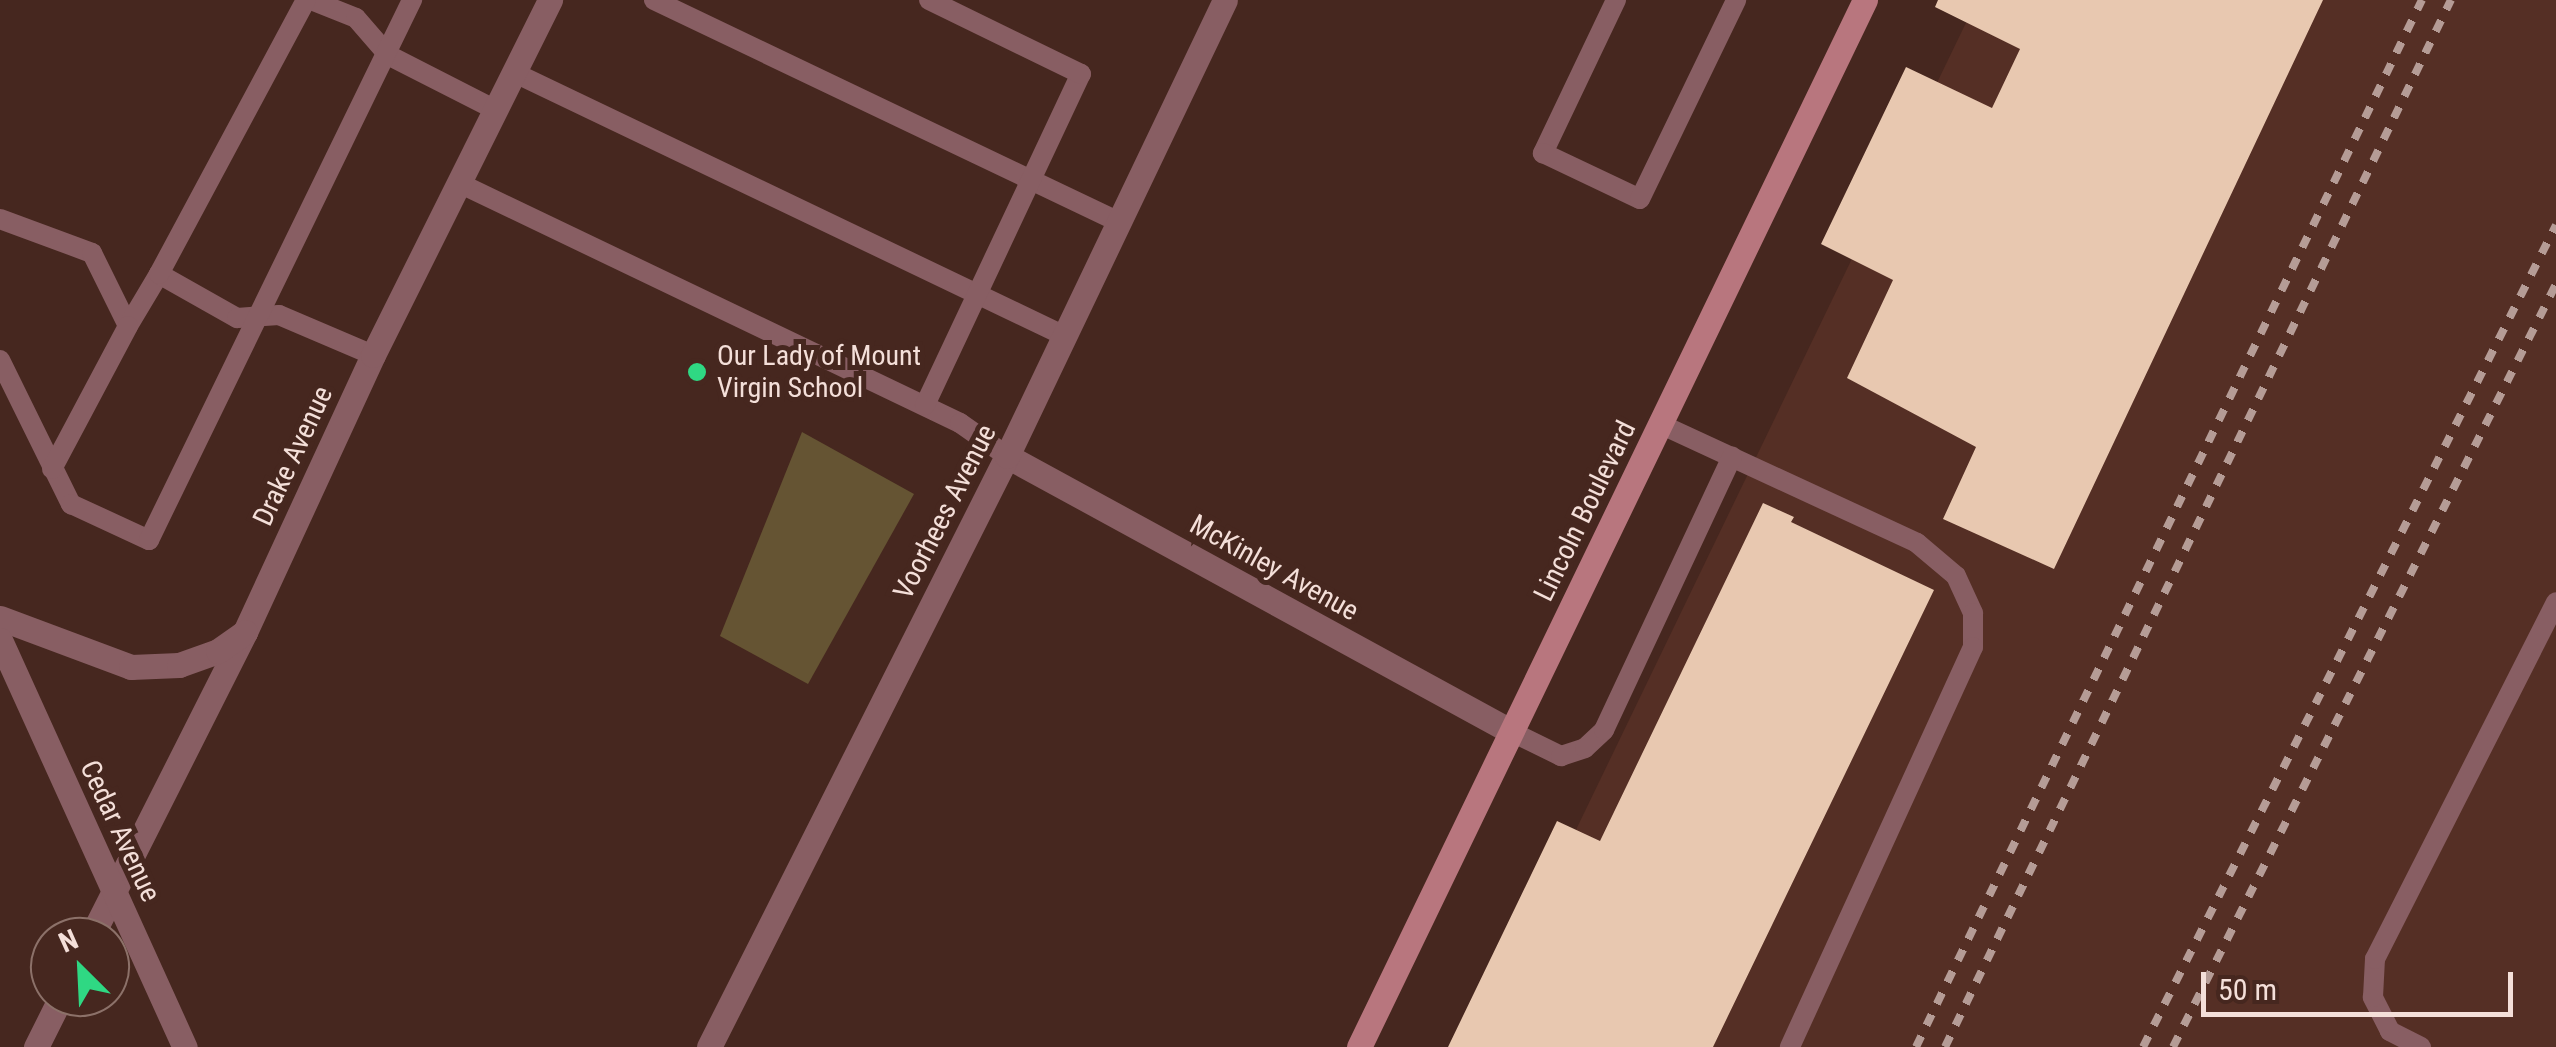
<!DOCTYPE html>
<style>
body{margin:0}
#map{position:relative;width:2556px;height:1047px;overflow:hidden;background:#46271f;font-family:"Roboto Condensed",sans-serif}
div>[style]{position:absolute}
.built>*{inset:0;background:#552f25}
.green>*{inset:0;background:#655433}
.building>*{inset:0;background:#e8c8b0}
.service>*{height:20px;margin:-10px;padding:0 10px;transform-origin:10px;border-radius:10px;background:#885e63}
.minor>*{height:25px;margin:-12.5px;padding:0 12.5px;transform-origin:12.5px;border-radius:12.5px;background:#885e63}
.tertiary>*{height:25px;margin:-12.5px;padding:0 12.5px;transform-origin:12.5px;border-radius:12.5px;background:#885e63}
.secondary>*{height:25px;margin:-12.5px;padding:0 12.5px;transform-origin:12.5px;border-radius:12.5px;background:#b8767e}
.rail>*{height:8px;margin-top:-4px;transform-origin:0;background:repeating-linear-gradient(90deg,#b59c96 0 12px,transparent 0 24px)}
.dots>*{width:28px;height:28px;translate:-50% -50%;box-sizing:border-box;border:5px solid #46271f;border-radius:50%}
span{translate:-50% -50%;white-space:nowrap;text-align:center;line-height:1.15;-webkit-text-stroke:10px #46271f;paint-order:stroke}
.poi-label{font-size:28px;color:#f4dfd9}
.left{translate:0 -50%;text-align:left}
.street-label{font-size:28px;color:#f4dfd9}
.north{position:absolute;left:30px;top:917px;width:100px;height:100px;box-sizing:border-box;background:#46271f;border:2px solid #8c7169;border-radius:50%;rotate:336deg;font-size:28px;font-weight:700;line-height:40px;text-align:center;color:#f4dfd9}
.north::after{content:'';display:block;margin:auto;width:35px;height:45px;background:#2fd883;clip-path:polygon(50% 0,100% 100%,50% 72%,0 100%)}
.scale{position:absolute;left:2201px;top:972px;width:312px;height:45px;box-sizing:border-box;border:5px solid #f4dfd9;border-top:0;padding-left:12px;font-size:30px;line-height:35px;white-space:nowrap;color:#f4dfd9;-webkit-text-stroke:8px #46271f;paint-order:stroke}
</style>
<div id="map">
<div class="built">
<div style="clip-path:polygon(1977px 0,2556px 0,2556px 1047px,1471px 1047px)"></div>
</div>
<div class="green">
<div style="clip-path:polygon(802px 432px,914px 494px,808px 684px,720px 636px)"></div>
</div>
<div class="building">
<div style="clip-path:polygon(1938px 0,2323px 0,2054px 569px,1943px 519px,1976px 447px,1847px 378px,1893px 280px,1821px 244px,1906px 67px,1992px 108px,2020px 49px,1935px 7px)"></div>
<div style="clip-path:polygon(1763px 503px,1794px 517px,1791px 522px,1934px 590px,1713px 1047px,1448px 1047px,1557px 821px,1600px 841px)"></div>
</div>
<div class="service">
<div style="left:311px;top:0;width:48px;rotate:21.8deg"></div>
<div style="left:356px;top:18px;width:49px;rotate:49.1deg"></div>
<div style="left:388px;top:55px;width:123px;rotate:27deg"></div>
<div style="left:654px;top:0;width:515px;rotate:25.52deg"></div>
<div style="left:1616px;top:0;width:170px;rotate:115.5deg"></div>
<div style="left:1543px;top:153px;width:107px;rotate:25.4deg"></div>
<div style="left:1640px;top:199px;width:221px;rotate:-64.2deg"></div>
<div style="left:515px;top:73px;width:610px;rotate:25.56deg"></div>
<div style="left:461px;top:184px;width:553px;rotate:25.59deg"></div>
<div style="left:960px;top:423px;width:57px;rotate:35.1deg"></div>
<div style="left:0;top:219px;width:98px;rotate:20.3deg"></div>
<div style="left:92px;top:253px;width:81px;rotate:63.7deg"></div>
<div style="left:128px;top:326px;width:61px;rotate:-59.2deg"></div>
<div style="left:159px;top:274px;width:90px;rotate:29.4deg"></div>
<div style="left:237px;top:318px;width:42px;rotate:-4.1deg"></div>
<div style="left:279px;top:315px;width:102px;rotate:23.1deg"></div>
<div style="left:159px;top:274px;width:311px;rotate:-61.8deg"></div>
<div style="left:0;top:360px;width:161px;rotate:63.8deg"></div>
<div style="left:71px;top:504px;width:86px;rotate:24.8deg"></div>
<div style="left:149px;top:540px;width:601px;rotate:-64.03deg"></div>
<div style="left:925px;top:405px;width:366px;rotate:-64.8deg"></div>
<div style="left:1081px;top:74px;width:169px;rotate:-154deg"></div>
<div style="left:1660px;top:424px;width:283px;rotate:24.8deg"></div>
<div style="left:1917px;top:543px;width:51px;rotate:40.2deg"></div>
<div style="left:1956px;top:576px;width:41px;rotate:65.3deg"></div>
<div style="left:1973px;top:613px;width:34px;rotate:90deg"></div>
<div style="left:1973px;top:647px;width:440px;rotate:114.6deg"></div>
<div style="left:52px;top:469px;width:162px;rotate:-62deg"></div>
<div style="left:1512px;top:732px;width:55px;rotate:26.1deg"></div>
<div style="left:1561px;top:756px;width:25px;rotate:-18deg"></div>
<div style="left:1585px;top:748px;width:26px;rotate:-43deg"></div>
<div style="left:1604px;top:730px;width:302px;rotate:-64.9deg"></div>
<div style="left:2421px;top:1047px;width:35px;rotate:-153deg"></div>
<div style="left:2390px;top:1031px;width:38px;rotate:-117deg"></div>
<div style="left:2373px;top:997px;width:38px;rotate:-87deg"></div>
<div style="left:2375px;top:959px;width:400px;rotate:-63.1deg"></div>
</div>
<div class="minor">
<div style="left:1007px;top:456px;width:576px;rotate:28.66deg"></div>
<div style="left:91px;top:937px;width:342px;rotate:-63.2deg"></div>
<div style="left:245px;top:632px;width:305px;rotate:-65.2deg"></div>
<div style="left:373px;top:355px;width:397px;rotate:-63.5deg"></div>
<div style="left:36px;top:1047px;width:56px;rotate:-63.4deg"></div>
<div style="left:709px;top:1047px;width:662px;rotate:-63.24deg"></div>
<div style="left:1007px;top:456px;width:505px;rotate:-64.45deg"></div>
</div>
<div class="tertiary">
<div style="left:0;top:618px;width:140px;rotate:20.5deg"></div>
<div style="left:131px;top:667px;width:48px;rotate:-2.4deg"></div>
<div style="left:179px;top:665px;width:41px;rotate:-19.7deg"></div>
<div style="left:218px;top:651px;width:33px;rotate:-35deg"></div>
<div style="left:0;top:640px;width:447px;rotate:65.6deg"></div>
</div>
<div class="secondary">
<div style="left:1359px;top:1047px;width:1163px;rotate:-64.21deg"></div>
</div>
<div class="rail">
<div style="left:1916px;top:1047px;width:1163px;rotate:-64.21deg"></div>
<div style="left:1945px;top:1047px;width:1163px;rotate:-64.21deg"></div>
<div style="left:2143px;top:1047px;width:920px;rotate:-63.32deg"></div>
<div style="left:2173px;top:1047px;width:854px;rotate:-63.34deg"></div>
</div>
<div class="dots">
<div style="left:697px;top:372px;background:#2fd883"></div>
</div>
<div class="poi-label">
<span class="left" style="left:717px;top:372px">Our Lady of Mount<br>Virgin School</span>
</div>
<div class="street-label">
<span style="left:293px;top:456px;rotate:-65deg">Drake Avenue</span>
<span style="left:1585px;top:511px;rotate:-64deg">Lincoln Boulevard</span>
<span style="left:945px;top:512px;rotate:-63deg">Voorhees Avenue</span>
<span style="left:1274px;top:568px;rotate:29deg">McKinley Avenue</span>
<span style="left:120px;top:831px;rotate:65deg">Cedar Avenue</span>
</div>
<div class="north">N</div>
<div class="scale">50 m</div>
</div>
